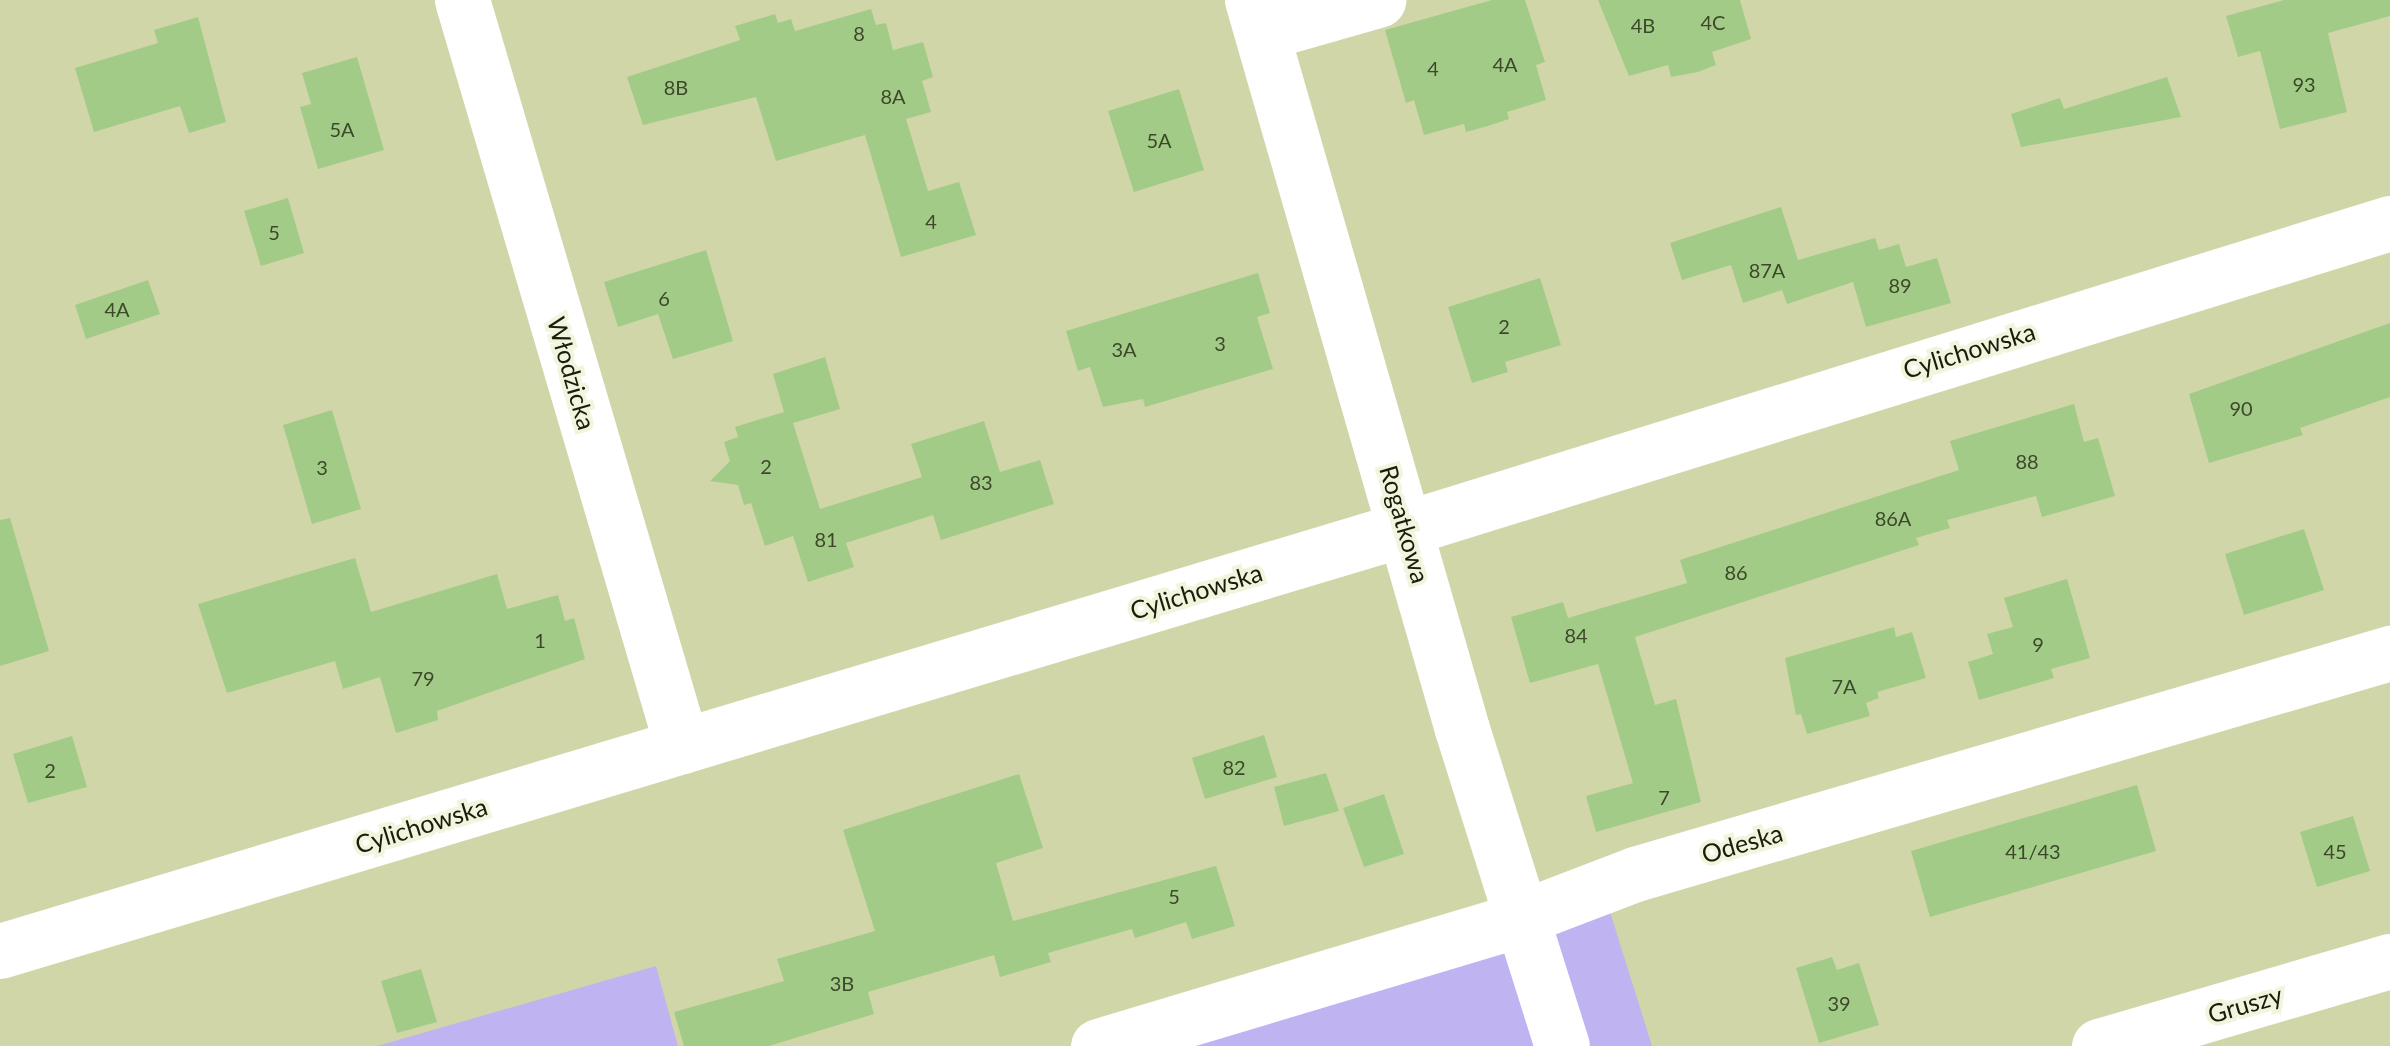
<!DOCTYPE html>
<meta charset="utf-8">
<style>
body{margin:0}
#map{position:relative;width:2390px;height:1046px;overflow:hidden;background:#d1d6a8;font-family:Lato,sans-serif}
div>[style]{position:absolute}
.green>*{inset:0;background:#bfb3f1}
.building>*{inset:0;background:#a3cb88}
.minor>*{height:55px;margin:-27.5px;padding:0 27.5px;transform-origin:27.5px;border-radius:27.5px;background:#fff}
span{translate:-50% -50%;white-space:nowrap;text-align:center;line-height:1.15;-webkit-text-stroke:8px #f1f5dd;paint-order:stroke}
.number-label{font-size:20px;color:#3d482a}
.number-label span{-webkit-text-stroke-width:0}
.street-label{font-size:25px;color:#1b1c0b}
</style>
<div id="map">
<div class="green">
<div style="clip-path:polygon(1606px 899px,1652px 1046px,1576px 1046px,1546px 929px)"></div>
<div style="clip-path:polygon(1510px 943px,1543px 1046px,1153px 1046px)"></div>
<div style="clip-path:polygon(656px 966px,678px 1046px,377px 1046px)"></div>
</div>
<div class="building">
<div style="clip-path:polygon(1492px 0,1525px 0,1545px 62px,1536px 65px,1546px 100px,1507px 112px,1509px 119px,1488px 126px,1466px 132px,1464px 124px,1424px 135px,1414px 100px,1406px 103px,1385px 30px)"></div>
<div style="clip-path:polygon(1598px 0,1740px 0,1751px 39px,1712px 52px,1716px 65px,1698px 72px,1671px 77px,1668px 65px,1629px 76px)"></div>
<div style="clip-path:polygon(2284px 0,2390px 0,2390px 16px,2328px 33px,2347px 112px,2280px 129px,2260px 51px,2238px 57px,2226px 16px)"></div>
<div style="clip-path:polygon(871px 9px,876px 25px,886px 23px,893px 50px,923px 42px,933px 77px,922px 81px,931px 112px,906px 119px,928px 191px,959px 182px,976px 235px,901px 257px,865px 135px,776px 161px,756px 97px,643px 125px,627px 77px,740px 40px,735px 26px,775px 14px,778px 23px,791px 19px,795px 31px)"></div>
<div style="clip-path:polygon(198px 17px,226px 122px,189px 133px,180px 106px,94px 132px,75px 68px,158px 43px,154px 30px)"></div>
<div style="clip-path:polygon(357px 57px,384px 150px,318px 169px,300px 107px,311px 104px,302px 73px)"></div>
<div style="clip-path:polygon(2167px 77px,2181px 117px,2021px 147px,2011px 114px,2060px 98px,2064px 109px)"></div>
<div style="clip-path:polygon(1179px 89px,1204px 170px,1134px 192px,1108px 111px)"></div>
<div style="clip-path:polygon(288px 198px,304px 253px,261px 266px,244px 211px)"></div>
<div style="clip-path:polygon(1781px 207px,1798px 260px,1875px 238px,1879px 250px,1899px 244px,1906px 267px,1937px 258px,1951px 303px,1866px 327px,1853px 282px,1787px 304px,1782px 290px,1743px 303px,1731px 265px,1682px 280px,1670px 243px)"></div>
<div style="clip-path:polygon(706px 250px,733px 341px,673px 359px,658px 314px,618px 327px,604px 282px)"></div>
<div style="clip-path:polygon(1258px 273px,1270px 313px,1257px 317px,1273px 369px,1145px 407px,1143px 399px,1103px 407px,1090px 367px,1078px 371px,1066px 331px)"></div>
<div style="clip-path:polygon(1540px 278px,1561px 345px,1505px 362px,1508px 372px,1472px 383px,1448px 307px)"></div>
<div style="clip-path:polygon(148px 280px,160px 314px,86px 339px,75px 305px)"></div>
<div style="clip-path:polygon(2390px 323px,2390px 397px,2300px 428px,2303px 435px,2209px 463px,2189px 394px)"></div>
<div style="clip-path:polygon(825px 357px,840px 409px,793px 423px,820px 509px,922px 477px,911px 444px,984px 421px,1000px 472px,1040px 460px,1054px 504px,941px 540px,933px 515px,846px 543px,854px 567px,808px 582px,793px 536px,765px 546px,751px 503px,744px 505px,738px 485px,710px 481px,730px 461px,724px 442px,738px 437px,735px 427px,784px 412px,773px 374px)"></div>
<div style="clip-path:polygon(2074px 404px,2084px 442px,2098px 438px,2115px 496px,2042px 517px,2036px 496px,1947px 520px,1950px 528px,1916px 538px,1919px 545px,1635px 637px,1655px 705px,1676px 699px,1701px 802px,1596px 832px,1586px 796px,1633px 783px,1598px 664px,1530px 683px,1511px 617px,1563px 602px,1568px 618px,1687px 583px,1680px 560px,1959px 470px,1950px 441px)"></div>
<div style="clip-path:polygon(332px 410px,361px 509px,312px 524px,283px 425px)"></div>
<div style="clip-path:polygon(10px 518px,49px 651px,0 666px,0 520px)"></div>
<div style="clip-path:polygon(2304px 529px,2324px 590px,2244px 615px,2225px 554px)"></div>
<div style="clip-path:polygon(355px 558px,371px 612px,497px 574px,507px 609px,558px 595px,565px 621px,574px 618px,585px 659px,437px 711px,438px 720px,396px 733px,380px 677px,343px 689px,335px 661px,227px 693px,198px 604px)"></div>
<div style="clip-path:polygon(2067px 579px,2090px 658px,2051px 669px,2054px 678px,1979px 700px,1968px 662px,1993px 654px,1987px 634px,2013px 627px,2004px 598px)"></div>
<div style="clip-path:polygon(1894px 627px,1896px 637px,1912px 632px,1926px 678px,1877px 692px,1879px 698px,1866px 703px,1870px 716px,1807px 734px,1801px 714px,1796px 715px,1785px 658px)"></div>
<div style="clip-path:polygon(1264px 735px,1277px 777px,1205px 799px,1192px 758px)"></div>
<div style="clip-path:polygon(72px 736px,87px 787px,28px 803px,13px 754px)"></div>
<div style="clip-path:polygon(1326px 773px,1339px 811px,1284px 826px,1274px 787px)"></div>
<div style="clip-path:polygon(1019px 774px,1043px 848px,996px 863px,1013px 921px,1216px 866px,1235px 926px,1192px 939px,1186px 922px,1135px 938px,1132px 929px,1048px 953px,1051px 962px,1000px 977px,994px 955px,868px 992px,874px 1014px,769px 1046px,684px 1046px,674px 1012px,784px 981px,777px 959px,875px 931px,843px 830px)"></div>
<div style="clip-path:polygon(2137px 785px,2156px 851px,1930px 917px,1911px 851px)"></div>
<div style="clip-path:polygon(1384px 794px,1404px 854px,1364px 867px,1343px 808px)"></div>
<div style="clip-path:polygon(2353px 816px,2370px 871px,2317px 887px,2300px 832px)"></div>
<div style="clip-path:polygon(1832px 957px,1837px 970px,1859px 963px,1879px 1025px,1819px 1043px,1796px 968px)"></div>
<div style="clip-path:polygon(421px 969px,437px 1022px,397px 1033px,381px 981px)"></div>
</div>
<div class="minor">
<div style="left:462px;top:0;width:778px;rotate:73.57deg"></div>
<div style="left:1252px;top:0;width:759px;rotate:73.93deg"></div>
<div style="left:1462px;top:729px;width:332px;rotate:72.5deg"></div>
<div style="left:1262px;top:33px;width:121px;rotate:-15.9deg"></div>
<div style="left:0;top:951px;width:1469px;rotate:-16.73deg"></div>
<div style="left:1407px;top:528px;width:1029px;rotate:-17.24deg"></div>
<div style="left:1098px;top:1046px;width:419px;rotate:-16.7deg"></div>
<div style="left:1499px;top:926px;width:146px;rotate:-20.9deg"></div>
<div style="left:1635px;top:874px;width:787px;rotate:-16.32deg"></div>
<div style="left:2099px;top:1046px;width:303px;rotate:-16.3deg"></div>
</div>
<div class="number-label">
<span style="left:1713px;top:22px">4C</span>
<span style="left:1643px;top:25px">4B</span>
<span style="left:859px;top:33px">8</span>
<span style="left:1505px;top:64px">4A</span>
<span style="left:1433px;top:68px">4</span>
<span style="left:2304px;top:84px">93</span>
<span style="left:676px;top:87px">8B</span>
<span style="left:893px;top:96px">8A</span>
<span style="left:342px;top:129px">5A</span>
<span style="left:1159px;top:140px">5A</span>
<span style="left:931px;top:221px">4</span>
<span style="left:274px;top:232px">5</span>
<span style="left:1767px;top:270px">87A</span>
<span style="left:1900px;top:285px">89</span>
<span style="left:664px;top:298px">6</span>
<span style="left:117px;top:309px">4A</span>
<span style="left:1504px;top:326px">2</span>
<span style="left:1220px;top:343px">3</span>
<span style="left:1124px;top:349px">3A</span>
<span style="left:2241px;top:408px">90</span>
<span style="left:2027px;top:461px">88</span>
<span style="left:766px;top:466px">2</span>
<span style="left:322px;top:467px">3</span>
<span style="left:981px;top:482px">83</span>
<span style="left:1893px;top:518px">86A</span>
<span style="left:826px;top:539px">81</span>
<span style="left:1736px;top:572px">86</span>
<span style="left:1576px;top:635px">84</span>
<span style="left:540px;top:640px">1</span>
<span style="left:2038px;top:644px">9</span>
<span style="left:423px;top:678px">79</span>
<span style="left:1844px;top:686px">7A</span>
<span style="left:1234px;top:767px">82</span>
<span style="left:50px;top:770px">2</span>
<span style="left:1664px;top:797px">7</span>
<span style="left:2033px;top:851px">41/43</span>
<span style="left:2335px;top:851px">45</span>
<span style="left:1174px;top:896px">5</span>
<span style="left:842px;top:983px">3B</span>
<span style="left:1839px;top:1003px">39</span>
</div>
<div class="street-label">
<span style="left:1969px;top:350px;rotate:-17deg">Cylichowska</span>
<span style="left:572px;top:373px;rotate:74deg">Włodzicka</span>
<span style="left:1405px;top:524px;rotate:74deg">Rogatkowa</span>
<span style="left:1196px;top:591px;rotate:-17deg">Cylichowska</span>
<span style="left:421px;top:825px;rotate:-17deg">Cylichowska</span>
<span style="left:1742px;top:843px;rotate:-16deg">Odeska</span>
<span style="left:2245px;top:1004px;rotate:-16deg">Gruszy</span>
</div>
</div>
